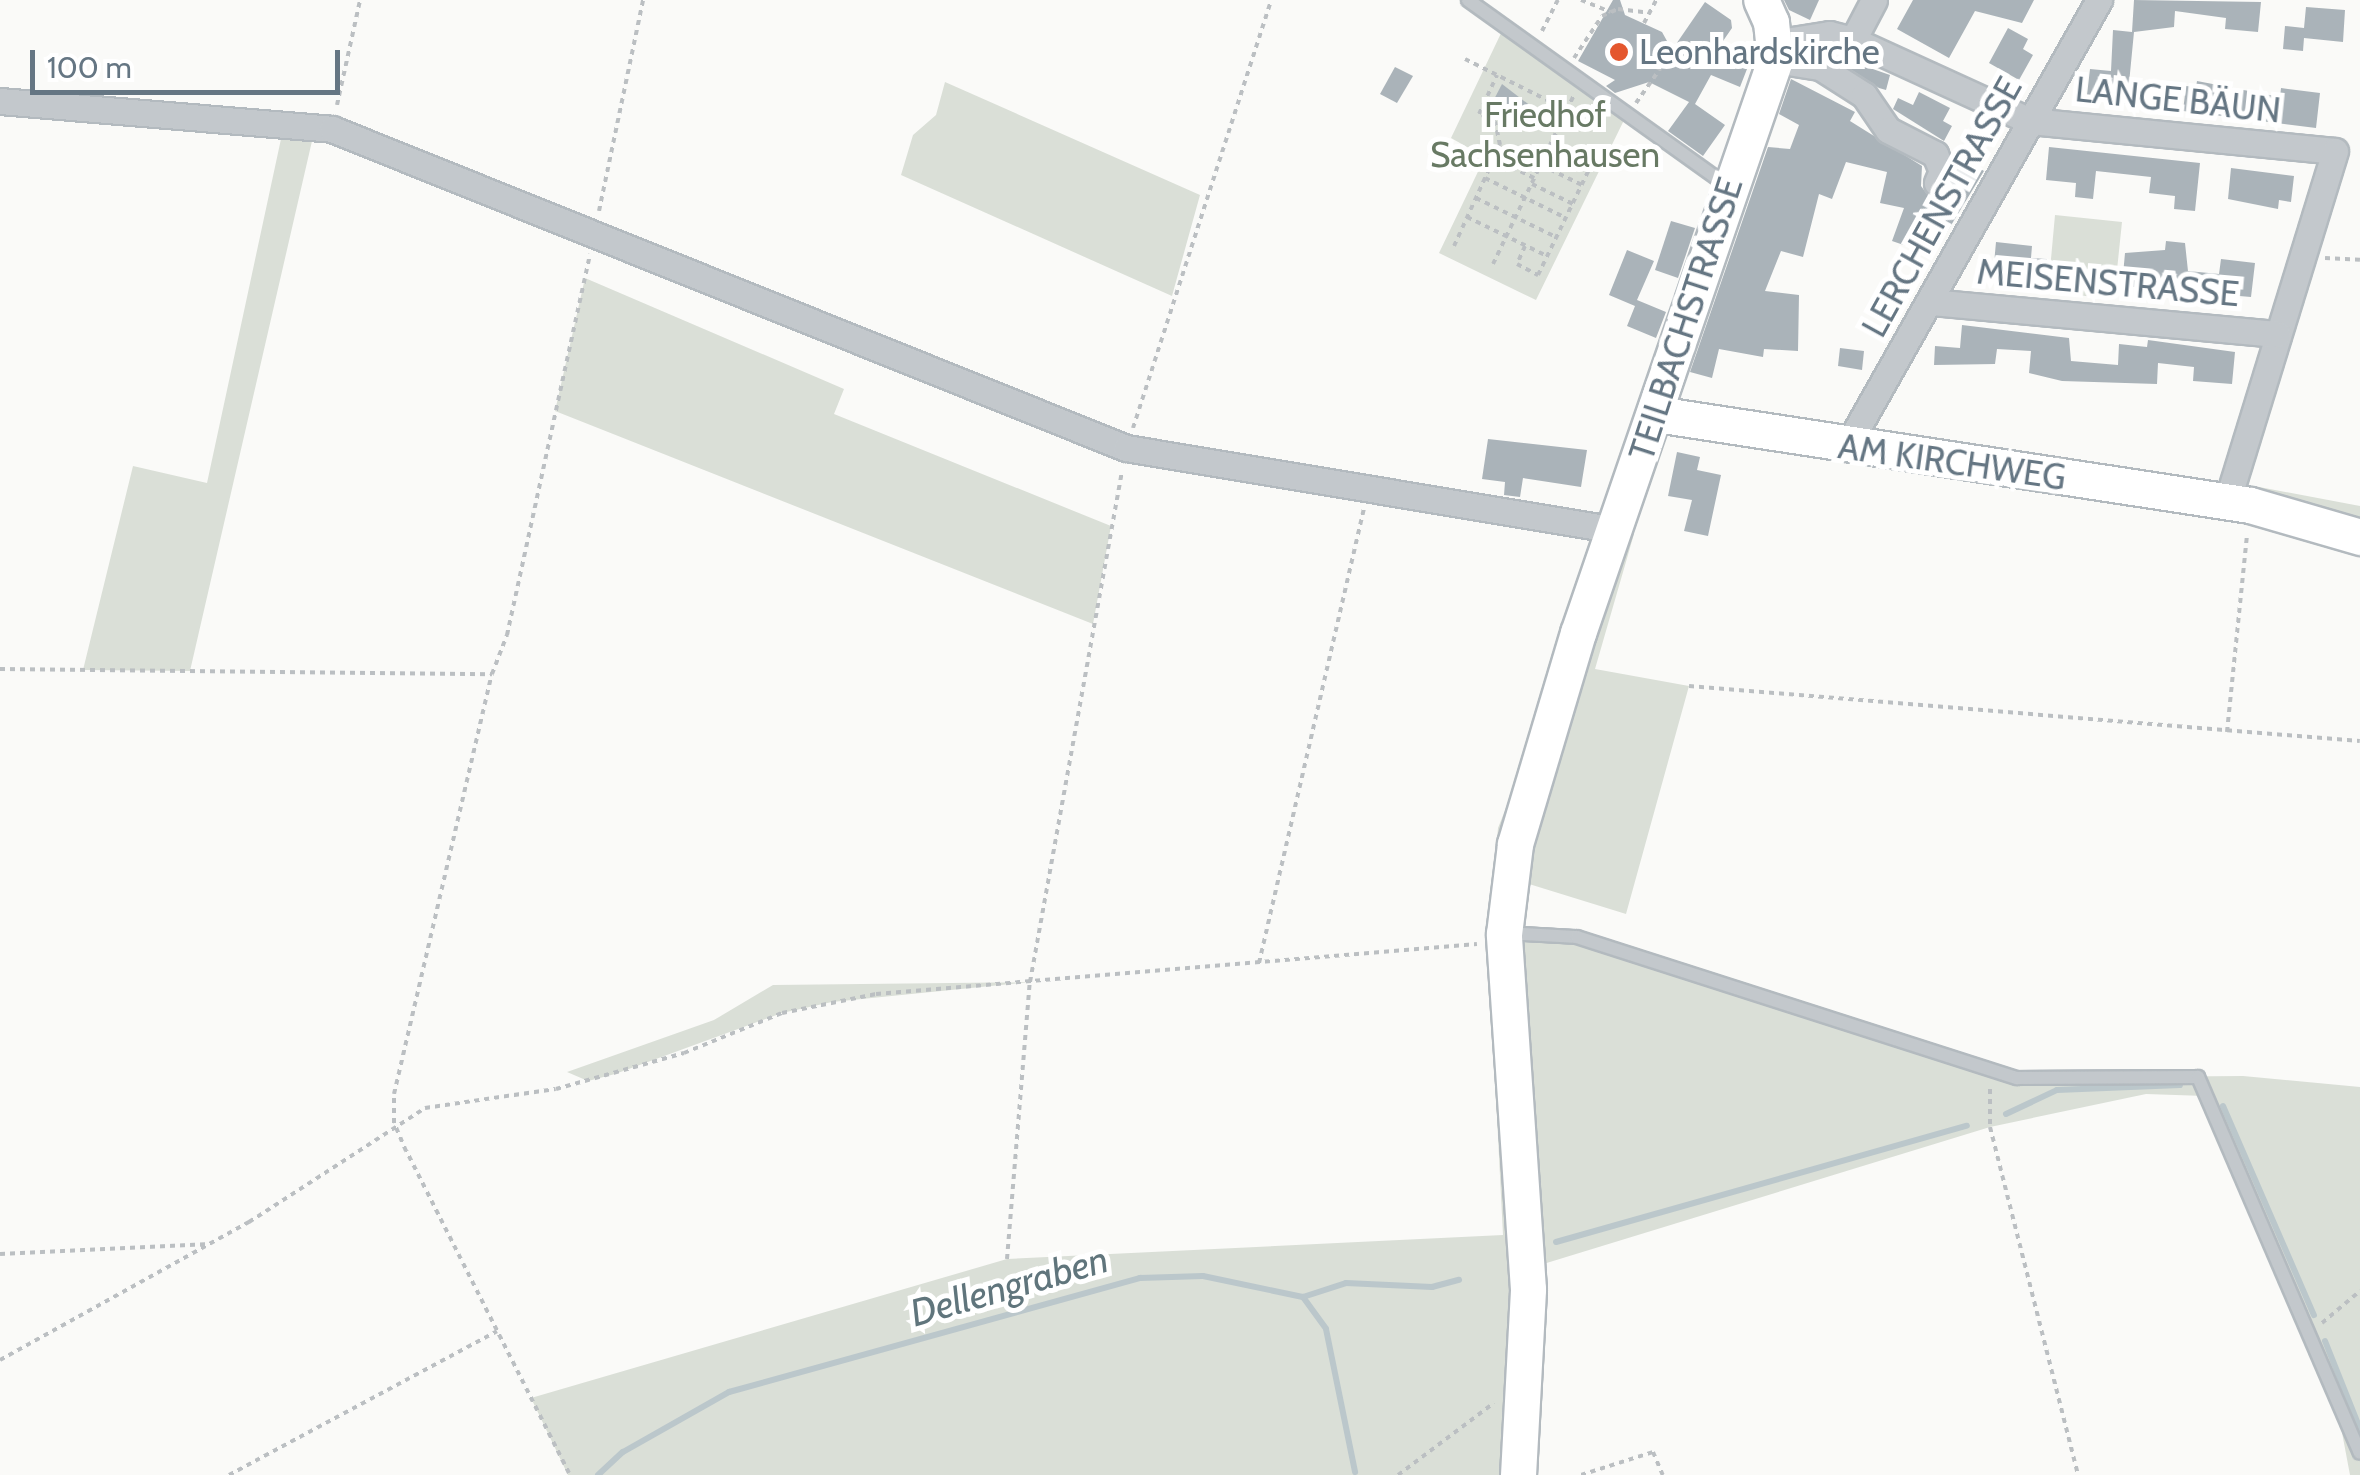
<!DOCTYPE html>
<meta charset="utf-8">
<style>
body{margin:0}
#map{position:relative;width:2360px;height:1475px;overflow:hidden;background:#fafaf8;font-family:Cabin,sans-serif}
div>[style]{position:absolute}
.green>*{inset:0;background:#dadfd7}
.stream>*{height:6px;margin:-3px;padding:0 3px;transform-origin:3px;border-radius:3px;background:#bbc7cb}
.building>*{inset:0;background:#aab3b9}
.path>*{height:4px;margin-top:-2px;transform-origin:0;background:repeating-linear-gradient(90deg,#bbbfc2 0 5px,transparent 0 10px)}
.roads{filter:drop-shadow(2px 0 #b3babf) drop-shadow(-2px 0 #b3babf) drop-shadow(0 2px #b3babf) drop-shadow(0 -2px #b3babf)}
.lane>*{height:12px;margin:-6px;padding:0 6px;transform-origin:6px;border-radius:6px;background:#c3c8cc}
.street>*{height:25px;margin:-12.5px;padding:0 12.5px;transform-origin:12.5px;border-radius:12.5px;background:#c3c8cc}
.secondary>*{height:35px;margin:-17.5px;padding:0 17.5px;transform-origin:17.5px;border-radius:17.5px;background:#fff}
.dots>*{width:28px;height:28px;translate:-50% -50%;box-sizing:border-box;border:5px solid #fff;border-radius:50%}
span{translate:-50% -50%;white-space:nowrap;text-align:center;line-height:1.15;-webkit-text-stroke:10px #fff;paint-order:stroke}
.poi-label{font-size:35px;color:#657683}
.left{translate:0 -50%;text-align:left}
.street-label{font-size:35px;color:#657683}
.park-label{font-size:35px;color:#687a64}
.water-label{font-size:38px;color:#60757c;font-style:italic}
.scale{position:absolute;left:30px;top:50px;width:310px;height:45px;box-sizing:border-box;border:5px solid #657683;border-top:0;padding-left:12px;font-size:30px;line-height:35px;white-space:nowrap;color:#657683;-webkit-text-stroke:8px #fff;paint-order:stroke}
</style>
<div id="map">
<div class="green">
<div style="clip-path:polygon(1504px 27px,1627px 114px,1536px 300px,1439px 253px,1485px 157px,1451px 138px)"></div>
<div style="clip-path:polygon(945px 82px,1200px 195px,1172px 296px,901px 175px,913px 135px,936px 115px)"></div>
<div style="clip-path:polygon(284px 125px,315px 128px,190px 671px,83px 670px,133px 466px,207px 483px)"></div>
<div style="clip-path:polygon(2055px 215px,2122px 222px,2114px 299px,2048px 292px)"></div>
<div style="clip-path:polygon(585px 278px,844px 389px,834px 414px,1111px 526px,1093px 624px,555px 411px)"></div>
<div style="clip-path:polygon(2233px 482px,2360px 506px,2360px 556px,2302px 534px)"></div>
<div style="clip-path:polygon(1617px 530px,1634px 534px,1595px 669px,1689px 686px,1626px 914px,1529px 884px,1522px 929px,2017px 1078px,2243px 1076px,2360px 1087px,2360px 1475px,2350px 1475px,2337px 1406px,2205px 1096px,2146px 1094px,1990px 1127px,1527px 1269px,1518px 1475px,568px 1475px,531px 1398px,1007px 1259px,1503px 1235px,1488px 940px,1498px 828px)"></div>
<div style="clip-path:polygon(1030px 982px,832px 1002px,782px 1013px,615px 1074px,588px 1081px,567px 1072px,714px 1020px,773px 985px)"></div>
</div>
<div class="stream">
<div style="left:2223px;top:1106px;width:228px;rotate:66.5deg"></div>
<div style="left:2006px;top:1114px;width:56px;rotate:-25.2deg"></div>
<div style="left:2057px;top:1090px;width:123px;rotate:-2.3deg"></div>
<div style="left:1556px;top:1242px;width:427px;rotate:-15.8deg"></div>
<div style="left:1303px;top:1297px;width:39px;rotate:54deg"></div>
<div style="left:1326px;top:1329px;width:146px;rotate:78.5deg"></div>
<div style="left:2325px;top:1341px;width:95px;rotate:68.3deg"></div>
<div style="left:598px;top:1475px;width:34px;rotate:-43deg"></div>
<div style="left:623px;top:1452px;width:122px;rotate:-29.5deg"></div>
<div style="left:729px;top:1392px;width:427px;rotate:-15.5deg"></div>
<div style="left:1140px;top:1278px;width:63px;rotate:-1.8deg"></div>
<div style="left:1203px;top:1276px;width:102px;rotate:11.9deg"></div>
<div style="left:1303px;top:1297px;width:45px;rotate:-18deg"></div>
<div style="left:1346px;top:1283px;width:86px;rotate:2.7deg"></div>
<div style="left:1432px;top:1287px;width:28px;rotate:-15deg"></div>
</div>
<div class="building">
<div style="clip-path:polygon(1613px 0,1620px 0,1625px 15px,1662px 32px,1672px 50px,1705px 2px,1731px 20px,1732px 28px,1714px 54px,1747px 69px,1740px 87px,1711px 75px,1695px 104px,1725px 125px,1703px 156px,1668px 131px,1689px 102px,1649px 82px,1615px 93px,1606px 86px,1615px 80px,1578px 61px)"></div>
<div style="clip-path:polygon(1784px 0,1819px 0,1810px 20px,1789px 10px)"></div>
<div style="clip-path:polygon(1913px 0,2034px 0,2022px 23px,1975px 11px,1949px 58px,1897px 29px)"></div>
<div style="clip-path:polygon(2134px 0,2261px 2px,2258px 32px,2225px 29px,2226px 18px,2175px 11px,2174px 27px,2134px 32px,2127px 104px,2087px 95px,2090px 69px,2111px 71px,2113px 30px,2132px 32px)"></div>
<div style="clip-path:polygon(2306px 7px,2345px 10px,2343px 42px,2304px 38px,2303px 51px,2283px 49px,2285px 26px,2304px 28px)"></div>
<div style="clip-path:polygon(2008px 28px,2028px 39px,2023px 49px,2033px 55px,2019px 80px,1989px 63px)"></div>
<div style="clip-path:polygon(1824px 52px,1890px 75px,1886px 90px,1879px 88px)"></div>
<div style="clip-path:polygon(1395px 67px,1413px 76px,1397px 103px,1380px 94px)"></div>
<div style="clip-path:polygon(1791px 79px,1855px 112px,1850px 121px,1922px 166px,1921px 186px,1930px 198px,1952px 189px,1957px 166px,1952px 152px,1984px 171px,1933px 255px,1892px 241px,1904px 208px,1880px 203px,1887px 172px,1846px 162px,1832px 199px,1819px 194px,1803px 257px,1781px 251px,1765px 291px,1799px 295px,1798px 351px,1764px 349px,1763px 357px,1719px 349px,1712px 378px,1690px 372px,1768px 147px,1790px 149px,1799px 125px,1779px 114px)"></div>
<div style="clip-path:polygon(2197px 81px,2280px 97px,2281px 88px,2320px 93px,2316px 128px,2183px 111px,2186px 86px,2196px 87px)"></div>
<div style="clip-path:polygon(1502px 84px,1532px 107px,1520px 130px,1488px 111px)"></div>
<div style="clip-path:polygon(1919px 92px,1950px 108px,1943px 121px,1952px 126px,1944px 141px,1893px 109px,1898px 98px,1913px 105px)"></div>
<div style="clip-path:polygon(2049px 147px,2200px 163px,2195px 211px,2174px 209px,2175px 196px,2149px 193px,2151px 177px,2096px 171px,2093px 199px,2075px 197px,2076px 183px,2046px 180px)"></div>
<div style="clip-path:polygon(2231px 168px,2294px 176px,2291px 202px,2279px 200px,2278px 209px,2228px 199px)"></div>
<div style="clip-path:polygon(1671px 221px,1695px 228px,1678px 278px,1655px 270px)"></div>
<div style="clip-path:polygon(2166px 241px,2185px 243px,2188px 271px,2219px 274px,2221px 259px,2255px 263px,2251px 297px,2122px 286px,2125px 253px,2165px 250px)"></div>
<div style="clip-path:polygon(1996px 242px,2032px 246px,2031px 258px,2047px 259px,2045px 280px,1993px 275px)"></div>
<div style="clip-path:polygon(1627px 250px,1654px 261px,1637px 300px,1666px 312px,1656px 338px,1627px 326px,1635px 306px,1609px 295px)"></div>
<div style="clip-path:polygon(1962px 325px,2069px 338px,2071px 361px,2118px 365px,2119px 344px,2147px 347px,2148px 340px,2235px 352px,2232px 384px,2193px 381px,2194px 367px,2158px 363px,2157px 384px,2062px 381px,2029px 373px,2031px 351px,1997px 349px,1995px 364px,1934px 365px,1935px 346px,1960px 348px)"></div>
<div style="clip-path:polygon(1840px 348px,1864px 351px,1862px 370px,1838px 366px)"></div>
<div style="clip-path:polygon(1488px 439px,1587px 450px,1581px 487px,1523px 478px,1520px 497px,1504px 495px,1505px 482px,1482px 479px)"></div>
<div style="clip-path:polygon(1677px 452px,1700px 457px,1697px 470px,1721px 475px,1708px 536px,1684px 531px,1692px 500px,1668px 496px)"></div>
</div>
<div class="path">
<div style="left:1581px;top:0;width:32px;rotate:22deg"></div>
<div style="left:1644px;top:23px;width:26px;rotate:-62deg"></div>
<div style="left:1542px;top:31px;width:35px;rotate:-63deg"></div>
<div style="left:1574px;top:58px;width:50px;rotate:-56.3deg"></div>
<div style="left:1602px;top:16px;width:17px;rotate:-24deg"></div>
<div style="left:1618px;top:9px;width:31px;rotate:7deg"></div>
<div style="left:1465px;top:59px;width:114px;rotate:26.6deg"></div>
<div style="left:1636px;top:103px;width:42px;rotate:-54.8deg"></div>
<div style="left:1660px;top:69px;width:13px;rotate:-151deg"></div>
<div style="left:337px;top:105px;width:107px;rotate:-77.6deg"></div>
<div style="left:1550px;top:146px;width:45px;rotate:24.9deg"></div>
<div style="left:1494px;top:158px;width:45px;rotate:26.6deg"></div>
<div style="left:1541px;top:165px;width:46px;rotate:26deg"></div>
<div style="left:1485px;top:178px;width:90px;rotate:26.3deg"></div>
<div style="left:1532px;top:184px;width:46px;rotate:26deg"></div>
<div style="left:1476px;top:198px;width:89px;rotate:26deg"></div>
<div style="left:599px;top:211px;width:216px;rotate:-78.2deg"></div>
<div style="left:1467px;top:217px;width:89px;rotate:26deg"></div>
<div style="left:1454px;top:246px;width:111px;rotate:-65.5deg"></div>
<div style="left:1500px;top:145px;width:24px;rotate:-102deg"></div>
<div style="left:1495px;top:122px;width:18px;rotate:-153deg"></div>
<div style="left:1479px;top:114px;width:43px;rotate:-65.2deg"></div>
<div style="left:1525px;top:246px;width:20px;rotate:114deg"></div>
<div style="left:1517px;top:264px;width:24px;rotate:28deg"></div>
<div style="left:1538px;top:275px;width:131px;rotate:-64.2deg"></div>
<div style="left:2325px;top:258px;width:35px;rotate:3deg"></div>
<div style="left:1493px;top:264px;width:187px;rotate:-64.4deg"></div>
<div style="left:1133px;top:428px;width:450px;rotate:-72.1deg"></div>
<div style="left:0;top:669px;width:492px;rotate:0.6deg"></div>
<div style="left:1689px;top:686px;width:673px;rotate:4.69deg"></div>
<div style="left:2227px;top:732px;width:198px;rotate:-84.2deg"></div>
<div style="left:1259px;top:963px;width:466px;rotate:-77deg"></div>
<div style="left:1990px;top:1089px;width:38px;rotate:90deg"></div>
<div style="left:1990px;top:1127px;width:359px;rotate:75.8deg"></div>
<div style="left:0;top:1254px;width:210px;rotate:-2.7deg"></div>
<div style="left:1007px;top:1259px;width:278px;rotate:-85.3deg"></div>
<div style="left:1030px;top:982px;width:519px;rotate:-79.79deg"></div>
<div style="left:2322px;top:1323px;width:50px;rotate:-40.1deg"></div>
<div style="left:0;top:1360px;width:285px;rotate:-29deg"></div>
<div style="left:249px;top:1222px;width:210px;rotate:-32.9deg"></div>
<div style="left:425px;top:1108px;width:132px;rotate:-8.3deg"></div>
<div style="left:556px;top:1089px;width:133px;rotate:-15.7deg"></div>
<div style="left:684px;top:1053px;width:106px;rotate:-22.2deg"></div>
<div style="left:782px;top:1013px;width:96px;rotate:-11.4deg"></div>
<div style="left:876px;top:994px;width:603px;rotate:-4.76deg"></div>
<div style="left:569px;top:1473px;width:361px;rotate:-116.8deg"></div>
<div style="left:406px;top:1151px;width:30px;rotate:-113deg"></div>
<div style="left:394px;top:1123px;width:29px;rotate:-90deg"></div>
<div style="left:394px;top:1094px;width:431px;rotate:-76.9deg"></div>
<div style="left:492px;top:674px;width:42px;rotate:-69deg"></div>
<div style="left:507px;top:635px;width:390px;rotate:-77.7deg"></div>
<div style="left:229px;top:1475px;width:304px;rotate:-28.2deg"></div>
<div style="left:1398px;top:1475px;width:120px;rotate:-36.9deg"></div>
<div style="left:1581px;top:1475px;width:76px;rotate:-17.7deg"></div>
<div style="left:1653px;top:1452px;width:25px;rotate:67deg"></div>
</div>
<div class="roads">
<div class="lane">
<div style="left:1468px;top:0;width:320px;rotate:35.6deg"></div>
<div style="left:1507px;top:933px;width:70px;rotate:3.3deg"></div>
<div style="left:1577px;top:937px;width:462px;rotate:17.8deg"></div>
<div style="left:2017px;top:1078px;width:181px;rotate:-0.3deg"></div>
<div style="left:2198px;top:1077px;width:409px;rotate:66.7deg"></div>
</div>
<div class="street">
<div style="left:1853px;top:40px;width:195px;rotate:24.6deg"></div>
<div style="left:2030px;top:121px;width:306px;rotate:5.6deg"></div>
<div style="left:2335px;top:151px;width:366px;rotate:107.1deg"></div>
<div style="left:1773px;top:43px;width:57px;rotate:-9.1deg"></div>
<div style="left:1829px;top:34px;width:25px;rotate:14deg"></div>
<div style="left:1853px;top:40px;width:45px;rotate:-62.3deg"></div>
<div style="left:1775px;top:60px;width:46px;rotate:8.8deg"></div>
<div style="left:1820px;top:67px;width:52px;rotate:32.5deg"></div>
<div style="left:1864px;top:95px;width:42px;rotate:55.6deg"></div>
<div style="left:1888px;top:130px;width:53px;rotate:27.1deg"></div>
<div style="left:1935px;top:154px;width:18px;rotate:68deg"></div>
<div style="left:1942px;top:171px;width:13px;rotate:113deg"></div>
<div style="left:0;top:101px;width:333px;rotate:4.8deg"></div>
<div style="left:332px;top:129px;width:856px;rotate:21.89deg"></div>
<div style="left:1126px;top:448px;width:498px;rotate:9.5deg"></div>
<div style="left:1931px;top:302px;width:348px;rotate:5.3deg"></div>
<div style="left:1846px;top:448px;width:515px;rotate:-60.55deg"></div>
</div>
<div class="secondary">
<div style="left:1656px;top:414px;width:601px;rotate:8.71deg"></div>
<div style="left:2250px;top:505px;width:115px;rotate:16.2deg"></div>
<div style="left:1518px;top:1475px;width:186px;rotate:-86.9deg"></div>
<div style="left:1528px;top:1289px;width:356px;rotate:-93.9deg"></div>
<div style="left:1504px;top:934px;width:91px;rotate:-83deg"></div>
<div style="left:1515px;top:844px;width:220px;rotate:-73.4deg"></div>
<div style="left:1578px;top:633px;width:606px;rotate:-71.03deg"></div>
<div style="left:1775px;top:60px;width:38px;rotate:-96deg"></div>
<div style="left:1771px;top:22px;width:24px;rotate:-114deg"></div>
</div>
</div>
<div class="dots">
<div style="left:1619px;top:52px;background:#e4572e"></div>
</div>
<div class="poi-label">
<span class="left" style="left:1639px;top:52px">Leonhardskirche</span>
</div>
<div class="street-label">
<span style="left:2178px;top:100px;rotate:6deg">LANGE BÄUN</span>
<span style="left:1942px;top:207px;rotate:-61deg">LERCHENSTRASSE</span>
<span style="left:2108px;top:283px;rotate:5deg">MEISENSTRASSE</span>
<span style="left:1686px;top:319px;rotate:-72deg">TEILBACHSTRASSE</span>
<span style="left:1952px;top:462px;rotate:8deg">AM KIRCHWEG</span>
</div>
<div class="park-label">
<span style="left:1545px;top:135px">Friedhof<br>Sachsenhausen</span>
</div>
<div class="water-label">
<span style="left:1009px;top:1286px;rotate:-16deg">Dellengraben</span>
</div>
<div class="scale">100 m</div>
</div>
